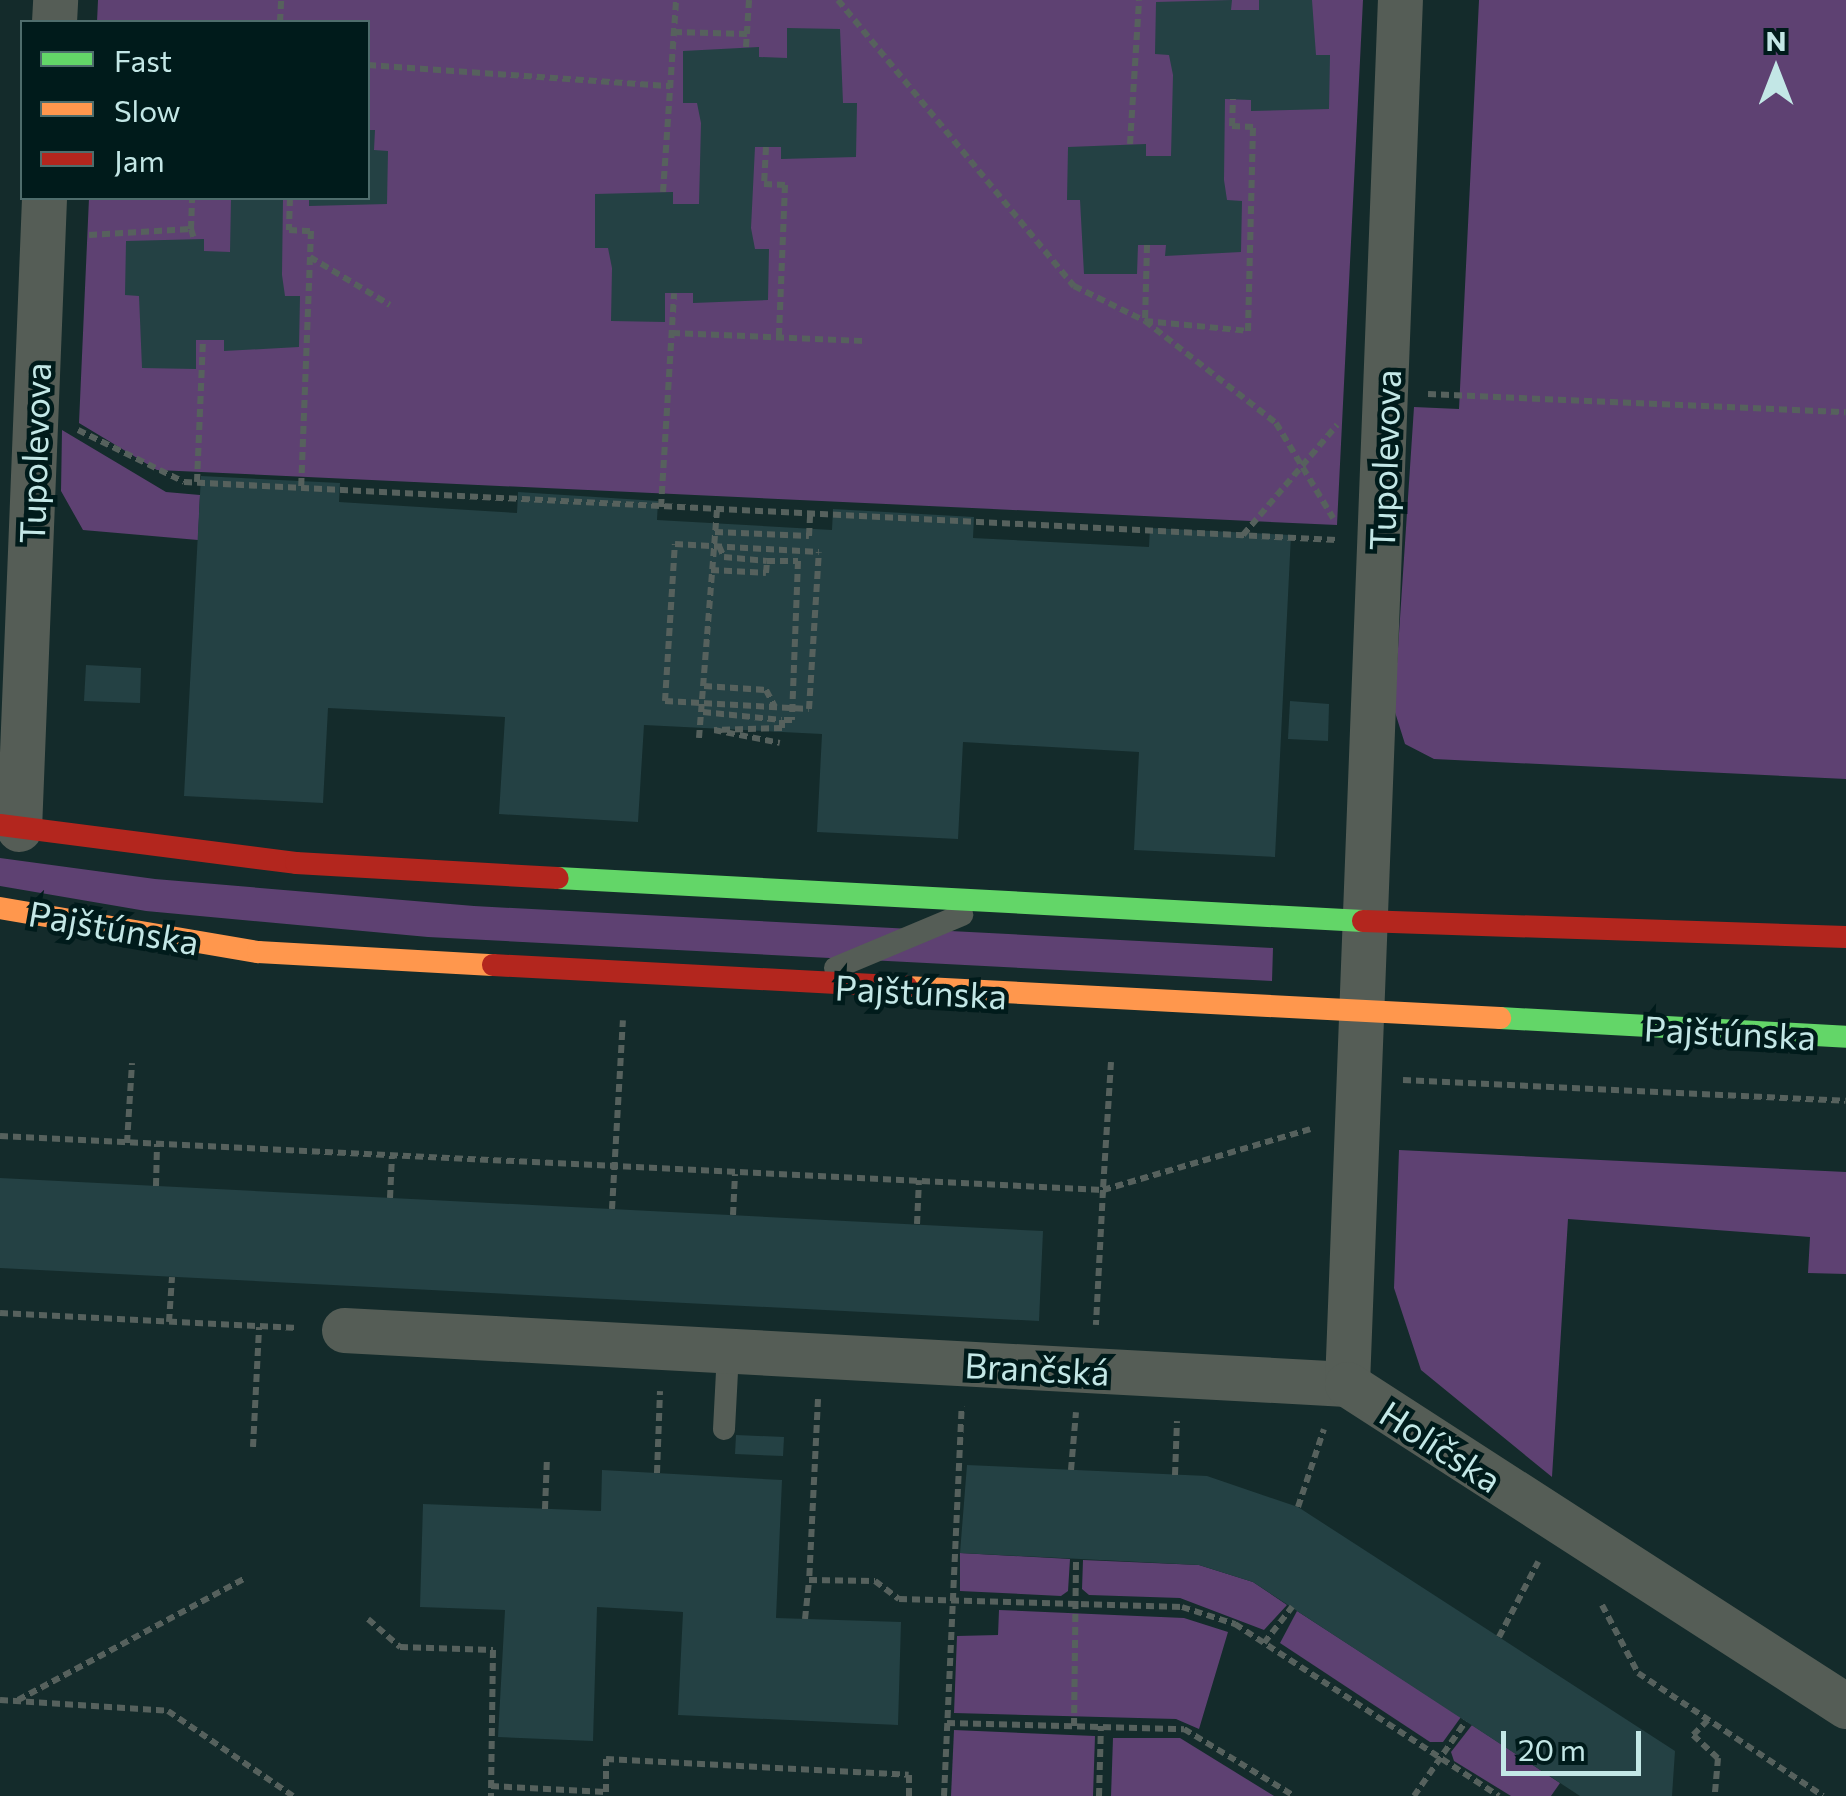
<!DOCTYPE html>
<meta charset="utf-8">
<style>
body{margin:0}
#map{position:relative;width:1846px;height:1796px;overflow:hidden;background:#142b2b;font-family:Commissioner,sans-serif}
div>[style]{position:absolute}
.green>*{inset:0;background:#5e4172}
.building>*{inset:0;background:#244144}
.path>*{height:6px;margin-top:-3px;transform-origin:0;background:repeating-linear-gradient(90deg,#56615d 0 8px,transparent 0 13px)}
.lane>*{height:22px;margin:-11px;padding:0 11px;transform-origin:11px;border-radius:11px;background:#555d56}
.street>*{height:45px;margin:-22.5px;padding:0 22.5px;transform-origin:22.5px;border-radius:22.5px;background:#555d56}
.fast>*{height:22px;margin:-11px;padding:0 11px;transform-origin:11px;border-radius:11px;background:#63d668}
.slow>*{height:22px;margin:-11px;padding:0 11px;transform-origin:11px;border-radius:11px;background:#ff974d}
.jam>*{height:22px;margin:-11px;padding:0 11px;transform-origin:11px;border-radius:11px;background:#b3261e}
.path-bridge>*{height:6px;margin-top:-3px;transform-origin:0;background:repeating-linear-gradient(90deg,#56615d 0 8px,transparent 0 13px)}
span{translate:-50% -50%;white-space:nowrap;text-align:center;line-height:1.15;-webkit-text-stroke:9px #001b1b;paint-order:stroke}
.street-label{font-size:35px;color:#c3e7e6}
.legend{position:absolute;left:20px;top:20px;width:350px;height:180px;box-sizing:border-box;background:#001b1b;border:2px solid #4e6d6c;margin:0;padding:12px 18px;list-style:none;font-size:30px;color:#c3e7e6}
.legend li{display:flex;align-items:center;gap:20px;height:50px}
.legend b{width:50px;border:2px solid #4e6d6c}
.north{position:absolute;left:1726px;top:20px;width:100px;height:100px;-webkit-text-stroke:8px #001b1b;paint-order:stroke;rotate:0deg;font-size:28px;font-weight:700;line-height:40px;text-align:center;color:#c3e7e6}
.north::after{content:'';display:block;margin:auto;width:35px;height:45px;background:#c3e7e6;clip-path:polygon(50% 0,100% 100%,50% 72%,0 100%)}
.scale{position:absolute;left:1501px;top:1731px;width:140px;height:45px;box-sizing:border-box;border:5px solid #c3e7e6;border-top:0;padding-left:12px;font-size:30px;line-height:35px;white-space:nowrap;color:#c3e7e6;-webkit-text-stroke:8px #001b1b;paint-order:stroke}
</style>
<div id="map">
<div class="green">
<div style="clip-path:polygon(98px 0,1363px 0,1337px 525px,157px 470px,79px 423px,89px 198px,368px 198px,368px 22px,97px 22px)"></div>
<div style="clip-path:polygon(1479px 0,1846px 0,1846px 779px,1434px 759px,1405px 744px,1394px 709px,1414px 407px,1459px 409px)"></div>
<div style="clip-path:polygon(62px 430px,166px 492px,200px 495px,198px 540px,83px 530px,61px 491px)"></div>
<div style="clip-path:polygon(0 858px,155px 879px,474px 906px,1273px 948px,1272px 981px,428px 937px,146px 911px,0 886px)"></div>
<div style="clip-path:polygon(1399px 1150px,1846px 1172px,1846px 1274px,1808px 1273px,1810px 1237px,1568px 1219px,1552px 1477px,1421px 1370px,1394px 1288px)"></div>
<div style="clip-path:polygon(960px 1553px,1070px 1559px,1068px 1591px,1061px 1596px,960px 1591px)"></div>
<div style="clip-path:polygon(1083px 1560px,1199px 1565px,1253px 1582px,1287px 1605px,1264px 1630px,1180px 1598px,1089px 1595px,1082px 1589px)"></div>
<div style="clip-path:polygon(999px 1610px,1184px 1618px,1228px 1632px,1199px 1729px,1176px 1719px,954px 1713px,957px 1636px,998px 1635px)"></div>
<div style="clip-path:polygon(1297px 1611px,1461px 1717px,1443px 1742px,1430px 1742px,1280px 1643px)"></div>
<div style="clip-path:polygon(1472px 1725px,1560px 1783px,1551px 1796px,1511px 1796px,1454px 1761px,1451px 1752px)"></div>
<div style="clip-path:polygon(954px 1730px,1095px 1736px,1093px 1796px,951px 1796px)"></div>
<div style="clip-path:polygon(1113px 1738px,1180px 1738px,1274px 1796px,1111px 1796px)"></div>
</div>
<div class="building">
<div style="clip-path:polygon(1232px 0,1231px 10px,1259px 10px,1259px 0,1312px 0,1316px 55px,1330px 55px,1329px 109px,1251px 111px,1251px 100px,1225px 99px,1224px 180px,1227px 200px,1242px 201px,1241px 252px,1165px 256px,1166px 245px,1138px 245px,1137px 274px,1084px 274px,1080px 200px,1067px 200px,1068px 147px,1146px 144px,1146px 156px,1171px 156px,1173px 75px,1169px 55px,1155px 54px,1156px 2px)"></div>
<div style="clip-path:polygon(787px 28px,840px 29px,843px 103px,857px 103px,856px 157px,781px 159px,781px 147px,755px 147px,751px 228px,755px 249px,769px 249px,768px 300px,693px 303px,693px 293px,665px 293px,665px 322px,611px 321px,612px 268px,608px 248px,595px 248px,595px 194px,673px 192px,673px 204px,699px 204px,701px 123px,697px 103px,683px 103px,683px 51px,759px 47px,759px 57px,787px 58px)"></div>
<div style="clip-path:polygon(368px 130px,375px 130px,374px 150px,388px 151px,387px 204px,309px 206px,309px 198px,368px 198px)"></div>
<div style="clip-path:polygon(231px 198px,283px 198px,282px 275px,285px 296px,300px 296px,299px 347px,224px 351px,224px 340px,196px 340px,196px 369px,142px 368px,139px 296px,125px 295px,126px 241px,204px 239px,204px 251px,230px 252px)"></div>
<div style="clip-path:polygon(201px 476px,340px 483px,339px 502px,517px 513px,518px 492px,658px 501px,657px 520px,832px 530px,833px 509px,974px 517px,973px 538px,1149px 547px,1150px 528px,1291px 535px,1275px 857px,1134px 850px,1139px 752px,963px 742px,958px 839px,817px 832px,822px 734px,644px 725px,638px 822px,499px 814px,505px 717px,328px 708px,323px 803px,184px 796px)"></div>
<div style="clip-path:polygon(86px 665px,141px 668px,140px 703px,84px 701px)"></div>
<div style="clip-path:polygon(1290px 701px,1329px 704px,1328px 741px,1288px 739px)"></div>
<div style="clip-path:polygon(0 1178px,1043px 1231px,1039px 1321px,0 1268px)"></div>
<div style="clip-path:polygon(736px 1435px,784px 1437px,783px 1456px,735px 1454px)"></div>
<div style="clip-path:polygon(967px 1465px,1207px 1476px,1298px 1507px,1675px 1751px,1672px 1796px,1580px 1796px,1253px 1582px,1199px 1565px,960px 1553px)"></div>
<div style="clip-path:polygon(602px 1470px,782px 1480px,776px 1618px,901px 1622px,898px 1725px,678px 1715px,683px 1612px,597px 1607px,593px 1741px,498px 1737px,505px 1610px,420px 1607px,423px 1504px,601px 1511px)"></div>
</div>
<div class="path">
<div style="left:838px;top:0;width:371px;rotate:50.5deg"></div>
<div style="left:1074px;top:286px;width:79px;rotate:26.2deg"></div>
<div style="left:1145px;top:321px;width:166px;rotate:37.9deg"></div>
<div style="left:1276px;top:423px;width:111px;rotate:59deg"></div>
<div style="left:280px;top:22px;width:22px;rotate:-87deg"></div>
<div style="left:674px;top:32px;width:73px;rotate:1.6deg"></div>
<div style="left:746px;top:47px;width:47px;rotate:-86.3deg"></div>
<div style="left:368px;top:65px;width:303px;rotate:4deg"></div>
<div style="left:1130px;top:144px;width:144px;rotate:-86.4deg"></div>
<div style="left:766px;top:147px;width:37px;rotate:93deg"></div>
<div style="left:764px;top:184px;width:21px;rotate:3deg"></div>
<div style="left:785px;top:185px;width:152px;rotate:92.3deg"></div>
<div style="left:663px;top:192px;width:192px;rotate:-86.1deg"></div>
<div style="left:290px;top:198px;width:32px;rotate:92deg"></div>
<div style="left:289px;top:230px;width:22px;rotate:3deg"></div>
<div style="left:311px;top:231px;width:257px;rotate:92.2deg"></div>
<div style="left:191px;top:229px;width:10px;rotate:73deg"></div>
<div style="left:89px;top:235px;width:102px;rotate:-3.4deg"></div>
<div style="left:191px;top:229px;width:31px;rotate:-88deg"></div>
<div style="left:1147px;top:245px;width:76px;rotate:91.5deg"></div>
<div style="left:1145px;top:321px;width:103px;rotate:5.5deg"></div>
<div style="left:1248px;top:331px;width:204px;rotate:-88.6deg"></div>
<div style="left:1253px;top:127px;width:21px;rotate:-177deg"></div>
<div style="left:1232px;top:126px;width:27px;rotate:-88deg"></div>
<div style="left:310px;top:257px;width:93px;rotate:31deg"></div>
<div style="left:672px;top:333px;width:194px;rotate:2.4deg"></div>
<div style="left:1428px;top:394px;width:418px;rotate:2.5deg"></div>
<div style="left:78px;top:430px;width:118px;rotate:26.1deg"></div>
<div style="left:184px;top:482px;width:1154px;rotate:2.88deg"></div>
<div style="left:197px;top:482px;width:142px;rotate:-87.6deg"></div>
<div style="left:661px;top:507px;width:214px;rotate:-86.5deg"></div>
<div style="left:715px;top:532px;width:94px;rotate:2.4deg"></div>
<div style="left:809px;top:536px;width:22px;rotate:-87deg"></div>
<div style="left:1243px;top:535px;width:145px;rotate:-49.5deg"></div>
<div style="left:719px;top:546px;width:12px;rotate:66deg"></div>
<div style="left:724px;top:557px;width:43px;rotate:5.3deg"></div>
<div style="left:711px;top:570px;width:55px;rotate:3.1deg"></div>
<div style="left:766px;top:573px;width:12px;rotate:-85deg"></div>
<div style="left:767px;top:561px;width:31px"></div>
<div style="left:798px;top:561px;width:159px;rotate:92.2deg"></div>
<div style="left:792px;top:720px;width:10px;rotate:180deg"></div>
<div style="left:782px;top:720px;width:8px;rotate:90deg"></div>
<div style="left:782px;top:728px;width:68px;rotate:178.3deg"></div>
<div style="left:714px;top:730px;width:67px;rotate:11.1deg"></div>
<div style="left:704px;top:686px;width:62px;rotate:3.7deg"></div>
<div style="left:766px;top:690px;width:19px;rotate:62deg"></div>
<div style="left:665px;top:701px;width:157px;rotate:-86.4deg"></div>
<div style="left:809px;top:709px;width:157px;rotate:-86.4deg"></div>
<div style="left:703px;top:712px;width:79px;rotate:5.8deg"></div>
<div style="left:699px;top:738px;width:229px;rotate:-85.5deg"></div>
<div style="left:1111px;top:1062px;width:128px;rotate:93.6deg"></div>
<div style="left:1103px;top:1190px;width:216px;rotate:-16.4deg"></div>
<div style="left:1403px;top:1080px;width:443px;rotate:2.7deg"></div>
<div style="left:0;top:1136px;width:1104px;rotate:2.8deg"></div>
<div style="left:1103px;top:1190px;width:135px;rotate:93deg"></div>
<div style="left:127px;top:1143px;width:80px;rotate:-86.4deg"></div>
<div style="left:156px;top:1186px;width:42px;rotate:-88.6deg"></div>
<div style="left:390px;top:1198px;width:42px;rotate:-87.3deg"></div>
<div style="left:612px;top:1209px;width:189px;rotate:-86.7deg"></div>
<div style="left:733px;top:1215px;width:41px;rotate:-87.2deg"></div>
<div style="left:917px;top:1224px;width:44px;rotate:-87.4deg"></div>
<div style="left:0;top:1313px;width:298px;rotate:2.9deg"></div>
<div style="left:169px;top:1322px;width:45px;rotate:-86.2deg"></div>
<div style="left:818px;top:1399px;width:181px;rotate:92.8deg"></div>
<div style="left:809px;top:1580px;width:66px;rotate:0.9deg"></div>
<div style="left:875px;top:1581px;width:30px;rotate:37deg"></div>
<div style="left:899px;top:1599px;width:283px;rotate:1.6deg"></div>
<div style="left:1182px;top:1607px;width:56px;rotate:17.8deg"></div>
<div style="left:1235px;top:1624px;width:315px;rotate:33.1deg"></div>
<div style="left:253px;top:1447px;width:120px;rotate:-87.1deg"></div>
<div style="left:1071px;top:1470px;width:58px;rotate:-85.1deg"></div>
<div style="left:657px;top:1473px;width:82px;rotate:-87.9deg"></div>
<div style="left:1175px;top:1475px;width:54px;rotate:-87.9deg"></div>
<div style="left:1298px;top:1507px;width:82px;rotate:-71.6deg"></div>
<div style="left:545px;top:1509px;width:51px;rotate:-87.8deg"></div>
<div style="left:1602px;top:1605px;width:77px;rotate:62.1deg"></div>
<div style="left:1638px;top:1673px;width:222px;rotate:33.6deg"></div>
<div style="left:368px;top:1619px;width:43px;rotate:41.2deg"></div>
<div style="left:400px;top:1647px;width:93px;rotate:1.8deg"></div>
<div style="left:493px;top:1650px;width:146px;rotate:90.8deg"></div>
<div style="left:805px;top:1619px;width:39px;rotate:-84deg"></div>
<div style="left:1499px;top:1637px;width:85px;rotate:-62.5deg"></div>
<div style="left:1264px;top:1643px;width:46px;rotate:-52.1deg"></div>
<div style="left:0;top:1700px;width:168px;rotate:3.7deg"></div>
<div style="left:168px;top:1711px;width:151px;rotate:34.2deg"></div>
<div style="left:18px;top:1700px;width:259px;rotate:-28.2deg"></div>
<div style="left:1708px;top:1720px;width:21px;rotate:135deg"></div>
<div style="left:1693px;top:1735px;width:34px;rotate:43deg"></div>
<div style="left:1718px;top:1758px;width:38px;rotate:95deg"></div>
<div style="left:947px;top:1723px;width:237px;rotate:1.5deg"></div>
<div style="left:1184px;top:1729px;width:129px;rotate:31.3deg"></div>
<div style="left:1074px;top:1726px;width:167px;rotate:-89.3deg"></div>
<div style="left:491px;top:1786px;width:115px;rotate:3deg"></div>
<div style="left:606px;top:1792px;width:33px;rotate:-90deg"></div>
<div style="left:606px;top:1759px;width:303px;rotate:3deg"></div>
<div style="left:909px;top:1775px;width:21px;rotate:90deg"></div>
<div style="left:944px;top:1796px;width:390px;rotate:-87.4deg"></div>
<div style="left:1099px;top:1796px;width:70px;rotate:-88.4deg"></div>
<div style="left:1414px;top:1796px;width:91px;rotate:-55.3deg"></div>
</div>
<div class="lane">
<div style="left:835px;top:968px;width:138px;rotate:-22.7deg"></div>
<div style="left:724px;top:1429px;width:77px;rotate:-87deg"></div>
</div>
<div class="street">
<div style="left:54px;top:22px;width:22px;rotate:-87deg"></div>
<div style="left:19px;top:829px;width:631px;rotate:-87.73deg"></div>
<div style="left:344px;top:1330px;width:1004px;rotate:3.08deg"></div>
<div style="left:1347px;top:1384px;width:1385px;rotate:-87.81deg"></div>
<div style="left:1347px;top:1384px;width:594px;rotate:32.83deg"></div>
</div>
<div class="fast">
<div style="left:558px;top:878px;width:806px;rotate:3.06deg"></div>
<div style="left:1500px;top:1018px;width:347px;rotate:3.1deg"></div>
</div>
<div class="slow">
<div style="left:0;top:908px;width:262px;rotate:9.7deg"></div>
<div style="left:258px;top:952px;width:235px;rotate:3.2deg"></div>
<div style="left:906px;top:987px;width:595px;rotate:2.99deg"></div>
</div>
<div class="jam">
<div style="left:0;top:825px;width:298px;rotate:7.3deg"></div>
<div style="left:296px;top:863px;width:262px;rotate:3.3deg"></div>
<div style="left:1363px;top:921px;width:483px;rotate:1.9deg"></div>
<div style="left:493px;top:965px;width:414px;rotate:3deg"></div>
</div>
<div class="path-bridge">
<div style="left:675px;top:544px;width:144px;rotate:3.2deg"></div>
<div style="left:665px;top:701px;width:144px;rotate:3.2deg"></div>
</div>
<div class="street-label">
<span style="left:34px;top:453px;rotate:-88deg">Tupolevova</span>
<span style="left:1384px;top:460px;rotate:-88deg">Tupolevova</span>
<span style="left:114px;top:927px;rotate:10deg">Pajštúnska</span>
<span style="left:921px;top:991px;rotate:3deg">Pajštúnska</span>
<span style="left:1730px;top:1032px;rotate:3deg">Pajštúnska</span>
<span style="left:1037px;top:1368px;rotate:3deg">Brančská</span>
<span style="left:1441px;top:1446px;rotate:33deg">Holíčska</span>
</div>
<ul class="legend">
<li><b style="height:12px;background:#63d668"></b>Fast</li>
<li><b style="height:12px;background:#ff974d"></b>Slow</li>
<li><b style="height:12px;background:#b3261e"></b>Jam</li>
</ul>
<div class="north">N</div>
<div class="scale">20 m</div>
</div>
